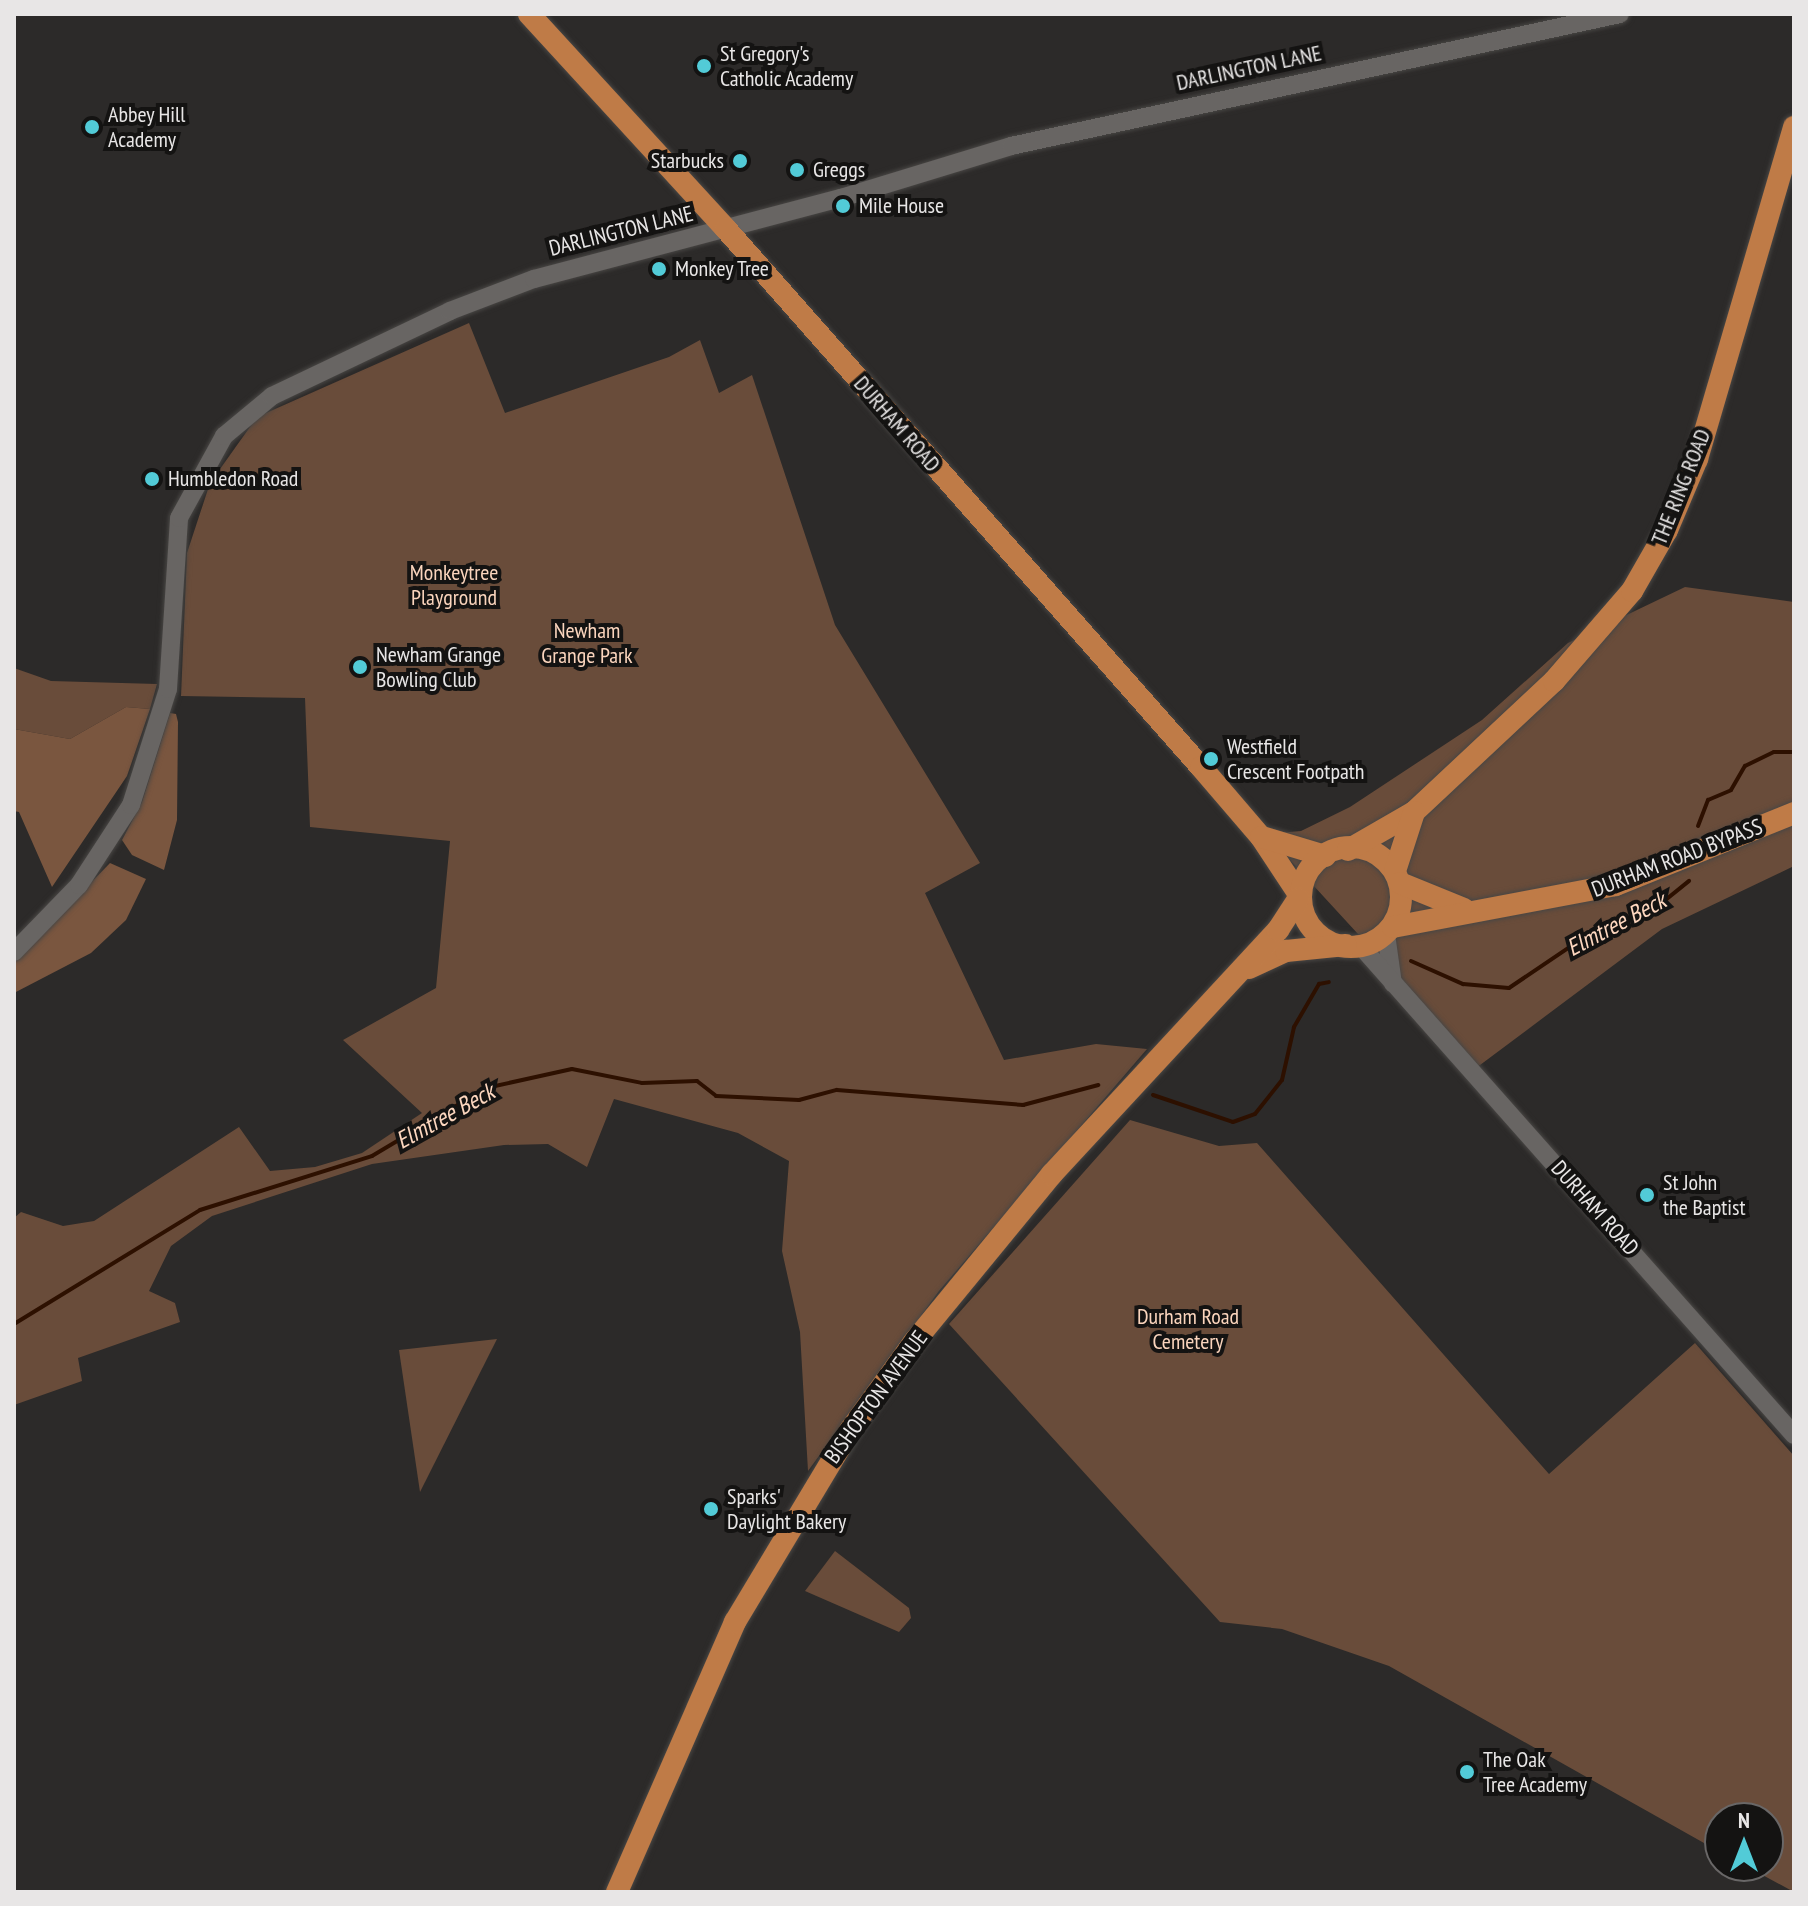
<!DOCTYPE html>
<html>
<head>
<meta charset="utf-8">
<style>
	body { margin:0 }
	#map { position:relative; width:1808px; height:1906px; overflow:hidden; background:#2c2a29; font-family:"PT Sans Narrow",sans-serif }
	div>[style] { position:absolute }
	.green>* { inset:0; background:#694c3a }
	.forest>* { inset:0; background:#7a563f }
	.stream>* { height:4px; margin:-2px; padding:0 2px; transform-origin:2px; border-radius:2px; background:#2d1000 }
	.roads { filter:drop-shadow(0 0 2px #484644) drop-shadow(0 0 2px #484644) }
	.minor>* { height:18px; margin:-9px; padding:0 9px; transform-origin:9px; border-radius:9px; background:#686563 }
	.major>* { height:22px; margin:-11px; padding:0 11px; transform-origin:11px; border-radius:11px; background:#bf7b47 }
	.major>.ring { margin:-11px; padding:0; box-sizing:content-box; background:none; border:22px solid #bf7b47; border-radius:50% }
	.dots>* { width:22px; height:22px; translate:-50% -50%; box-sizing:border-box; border:4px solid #141312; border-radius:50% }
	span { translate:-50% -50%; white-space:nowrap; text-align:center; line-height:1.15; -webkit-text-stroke:8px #141312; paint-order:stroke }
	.poi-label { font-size:22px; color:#e8e6e6 }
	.left { translate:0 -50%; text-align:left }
	.right { translate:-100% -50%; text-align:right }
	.street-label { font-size:22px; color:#e8e6e6 }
	.park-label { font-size:22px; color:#fbd5bd }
	.water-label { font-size:24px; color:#fed8c0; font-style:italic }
	.frame { position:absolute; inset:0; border:16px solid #e8e6e6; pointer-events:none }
	.north { position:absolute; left:1704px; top:1802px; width:80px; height:80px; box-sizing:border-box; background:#141312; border:2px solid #696767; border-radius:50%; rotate:0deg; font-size:22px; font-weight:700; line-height:32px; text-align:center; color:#e8e6e6 }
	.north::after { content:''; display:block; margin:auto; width:28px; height:36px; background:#52cbd7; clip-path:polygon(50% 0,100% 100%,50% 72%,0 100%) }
</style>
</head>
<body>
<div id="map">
	<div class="green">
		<div style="clip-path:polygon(469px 323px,505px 413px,669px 357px,700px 340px,719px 393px,752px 375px,835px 625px,980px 863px,925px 893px,1004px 1060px,1096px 1044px,1147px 1049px,939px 1291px,808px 1471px,800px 1332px,782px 1251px,789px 1161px,738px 1133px,614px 1099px,587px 1167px,548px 1144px,504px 1145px,372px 1164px,212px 1216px,171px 1246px,149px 1291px,175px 1303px,180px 1322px,78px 1358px,82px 1381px,14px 1405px,14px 1218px,21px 1212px,63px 1226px,94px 1221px,239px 1127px,270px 1171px,315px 1167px,362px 1153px,422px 1113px,343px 1040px,436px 988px,450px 841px,310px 827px,305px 698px,181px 696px,187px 553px,210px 483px,257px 417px)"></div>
		<div style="clip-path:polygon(1685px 587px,1794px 602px,1794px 866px,1662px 929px,1472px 1071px,1426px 1008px,1266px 834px,1301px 831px,1350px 807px,1482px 720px,1568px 643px)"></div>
		<div style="clip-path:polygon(14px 668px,51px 681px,157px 684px,150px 709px,126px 707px,70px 739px,14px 729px)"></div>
		<div style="clip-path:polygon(1130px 1120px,1219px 1146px,1257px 1143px,1549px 1474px,1695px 1343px,1794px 1456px,1794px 1892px,1746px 1866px,1768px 1866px,1768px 1818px,1720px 1818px,1720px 1852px,1389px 1666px,1282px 1629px,1220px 1622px,949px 1324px)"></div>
		<div style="clip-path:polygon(497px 1339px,420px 1492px,399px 1350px)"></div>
		<div style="clip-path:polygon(835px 1551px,909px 1608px,911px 1618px,899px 1632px,805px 1591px)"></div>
	</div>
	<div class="forest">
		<div style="clip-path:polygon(126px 707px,150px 709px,127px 776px,52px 887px,19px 812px,14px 811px,14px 729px,70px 739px)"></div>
		<div style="clip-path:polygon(170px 713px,176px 714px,178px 722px,177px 820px,164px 870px,132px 855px,122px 840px,142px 802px)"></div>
		<div style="clip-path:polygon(110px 863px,146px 879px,126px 920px,91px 953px,14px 993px,14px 962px)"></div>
	</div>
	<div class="stream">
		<div style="left:1698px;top:826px;width:28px;rotate:-69deg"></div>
		<div style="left:1708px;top:800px;width:25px;rotate:-23deg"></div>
		<div style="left:1731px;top:790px;width:28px;rotate:-60deg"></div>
		<div style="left:1745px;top:766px;width:32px;rotate:-26deg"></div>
		<div style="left:1774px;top:752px;width:20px"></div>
		<div style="left:1411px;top:961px;width:57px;rotate:23.9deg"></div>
		<div style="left:1463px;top:984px;width:46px;rotate:5deg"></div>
		<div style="left:1509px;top:988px;width:86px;rotate:-34.1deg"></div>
		<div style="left:1580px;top:940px;width:85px;rotate:-23.6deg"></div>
		<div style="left:1658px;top:906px;width:40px;rotate:-39deg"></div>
		<div style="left:1153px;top:1095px;width:84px;rotate:18.6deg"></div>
		<div style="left:1233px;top:1122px;width:23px;rotate:-20deg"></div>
		<div style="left:1255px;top:1114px;width:43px;rotate:-51.5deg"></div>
		<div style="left:1282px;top:1080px;width:54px;rotate:-77.2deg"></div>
		<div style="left:1294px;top:1027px;width:50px;rotate:-59.8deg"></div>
		<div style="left:1319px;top:984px;width:10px;rotate:-11deg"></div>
		<div style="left:14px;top:1324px;width:218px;rotate:-31.5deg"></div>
		<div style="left:200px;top:1210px;width:180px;rotate:-17.4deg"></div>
		<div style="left:372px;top:1156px;width:133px;rotate:-30.8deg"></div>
		<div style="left:486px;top:1088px;width:88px;rotate:-12.5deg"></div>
		<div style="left:572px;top:1069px;width:71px;rotate:11.3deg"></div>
		<div style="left:642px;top:1083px;width:55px;rotate:-2.1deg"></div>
		<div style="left:697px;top:1081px;width:24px;rotate:38deg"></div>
		<div style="left:716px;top:1096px;width:83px;rotate:2.8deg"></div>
		<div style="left:799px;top:1100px;width:39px;rotate:-15deg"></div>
		<div style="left:837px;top:1090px;width:187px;rotate:4.6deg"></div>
		<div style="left:1023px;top:1105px;width:78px;rotate:-14.9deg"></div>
	</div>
	<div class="roads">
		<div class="minor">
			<div style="left:1386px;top:934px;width:50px;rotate:82deg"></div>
			<div style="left:1359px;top:944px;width:656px;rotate:48.46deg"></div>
			<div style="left:14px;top:952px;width:93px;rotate:-45.9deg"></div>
			<div style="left:79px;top:885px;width:95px;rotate:-57deg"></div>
			<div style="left:131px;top:805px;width:122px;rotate:-72.3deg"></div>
			<div style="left:168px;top:689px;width:171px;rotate:-86.3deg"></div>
			<div style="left:179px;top:518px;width:94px;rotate:-61.2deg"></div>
			<div style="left:224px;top:436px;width:62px;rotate:-39.8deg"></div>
			<div style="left:272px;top:396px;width:197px;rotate:-25.5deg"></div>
			<div style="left:450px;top:311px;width:90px;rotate:-20.9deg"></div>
			<div style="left:534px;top:279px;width:318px;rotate:-14.8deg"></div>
			<div style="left:841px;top:198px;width:178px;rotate:-17deg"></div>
			<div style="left:1011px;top:146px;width:623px;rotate:-12.23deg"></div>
		</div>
		<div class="major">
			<div style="left:529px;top:14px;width:292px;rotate:47.5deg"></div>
			<div style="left:726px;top:229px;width:718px;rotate:48.56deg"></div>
			<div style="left:1201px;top:767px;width:92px;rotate:49.4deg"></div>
			<div style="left:1261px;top:837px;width:67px;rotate:56.5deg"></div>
			<div style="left:1262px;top:837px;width:66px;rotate:16.8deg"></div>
			<div class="ring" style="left:1301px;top:847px;width:78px;height:78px"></div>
			<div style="left:1348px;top:850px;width:76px;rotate:-29.9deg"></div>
			<div style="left:1414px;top:812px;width:192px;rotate:-43.1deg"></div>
			<div style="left:1554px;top:681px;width:119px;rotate:-49.1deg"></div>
			<div style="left:1632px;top:591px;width:70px;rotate:-60.2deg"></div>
			<div style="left:1667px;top:530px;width:77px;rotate:-67.1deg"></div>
			<div style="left:1697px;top:459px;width:346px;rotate:-73.7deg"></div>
			<div style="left:1395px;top:871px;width:62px;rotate:-72.1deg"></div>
			<div style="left:1400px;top:883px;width:69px;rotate:22.1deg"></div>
			<div style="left:1393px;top:927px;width:227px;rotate:-10.7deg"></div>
			<div style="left:1616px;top:885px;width:192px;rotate:-22deg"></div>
			<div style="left:1249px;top:968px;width:41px;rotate:-24.7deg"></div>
			<div style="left:1286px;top:951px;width:60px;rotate:-5.7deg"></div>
			<div style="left:617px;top:1892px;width:295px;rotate:-66.4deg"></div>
			<div style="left:735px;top:1622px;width:225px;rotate:-59deg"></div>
			<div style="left:851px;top:1429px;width:107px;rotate:-54.1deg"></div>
			<div style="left:914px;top:1342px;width:217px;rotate:-50.6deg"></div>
			<div style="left:1052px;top:1174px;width:333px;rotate:-47.2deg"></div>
			<div style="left:1278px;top:930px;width:37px;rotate:-57deg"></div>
		</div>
	</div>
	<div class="dots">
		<div style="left:704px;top:66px;background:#52cbd7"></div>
		<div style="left:92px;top:127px;background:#52cbd7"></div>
		<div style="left:740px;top:161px;background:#52cbd7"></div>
		<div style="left:797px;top:170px;background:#52cbd7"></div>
		<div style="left:843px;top:206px;background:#52cbd7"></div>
		<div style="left:659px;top:269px;background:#52cbd7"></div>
		<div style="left:152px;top:479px;background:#52cbd7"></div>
		<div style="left:360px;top:667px;background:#52cbd7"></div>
		<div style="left:1211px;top:759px;background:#52cbd7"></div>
		<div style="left:1647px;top:1195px;background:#52cbd7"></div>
		<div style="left:711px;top:1509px;background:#52cbd7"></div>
		<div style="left:1467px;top:1772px;background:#52cbd7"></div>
	</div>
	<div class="poi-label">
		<span class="left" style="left:720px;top:66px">St Gregory's<br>Catholic Academy</span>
		<span class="left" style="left:108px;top:127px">Abbey Hill<br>Academy</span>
		<span class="right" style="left:724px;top:161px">Starbucks</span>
		<span class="left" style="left:813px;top:170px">Greggs</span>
		<span class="left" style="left:859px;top:206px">Mile House</span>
		<span class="left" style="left:675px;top:269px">Monkey Tree</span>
		<span class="left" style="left:168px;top:479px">Humbledon Road</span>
		<span class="left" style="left:376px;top:667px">Newham Grange<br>Bowling Club</span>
		<span class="left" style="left:1227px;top:759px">Westfield<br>Crescent Footpath</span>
		<span class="left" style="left:1663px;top:1195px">St John<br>the Baptist</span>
		<span class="left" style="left:727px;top:1509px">Sparks'<br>Daylight Bakery</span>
		<span class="left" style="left:1483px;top:1772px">The Oak<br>Tree Academy</span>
	</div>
	<div class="street-label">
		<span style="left:1249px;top:68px;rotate:-12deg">DARLINGTON LANE</span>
		<span style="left:621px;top:231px;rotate:-14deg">DARLINGTON LANE</span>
		<span style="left:897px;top:424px;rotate:49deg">DURHAM ROAD</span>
		<span style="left:1681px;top:487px;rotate:-68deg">THE RING ROAD</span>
		<span style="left:1677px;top:858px;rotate:-21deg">DURHAM ROAD BYPASS</span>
		<span style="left:1595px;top:1208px;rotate:48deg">DURHAM ROAD</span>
		<span style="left:876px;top:1397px;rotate:-54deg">BISHOPTON AVENUE</span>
	</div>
	<div class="park-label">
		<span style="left:454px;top:585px">Monkeytree<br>Playground</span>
		<span style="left:587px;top:643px">Newham<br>Grange Park</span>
		<span style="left:1188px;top:1329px">Durham Road<br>Cemetery</span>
	</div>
	<div class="water-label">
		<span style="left:1616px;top:924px;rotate:-28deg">Elmtree Beck</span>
		<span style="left:445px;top:1116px;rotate:-29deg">Elmtree Beck</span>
	</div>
	<div class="frame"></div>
	<div class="north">N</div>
</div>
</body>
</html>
